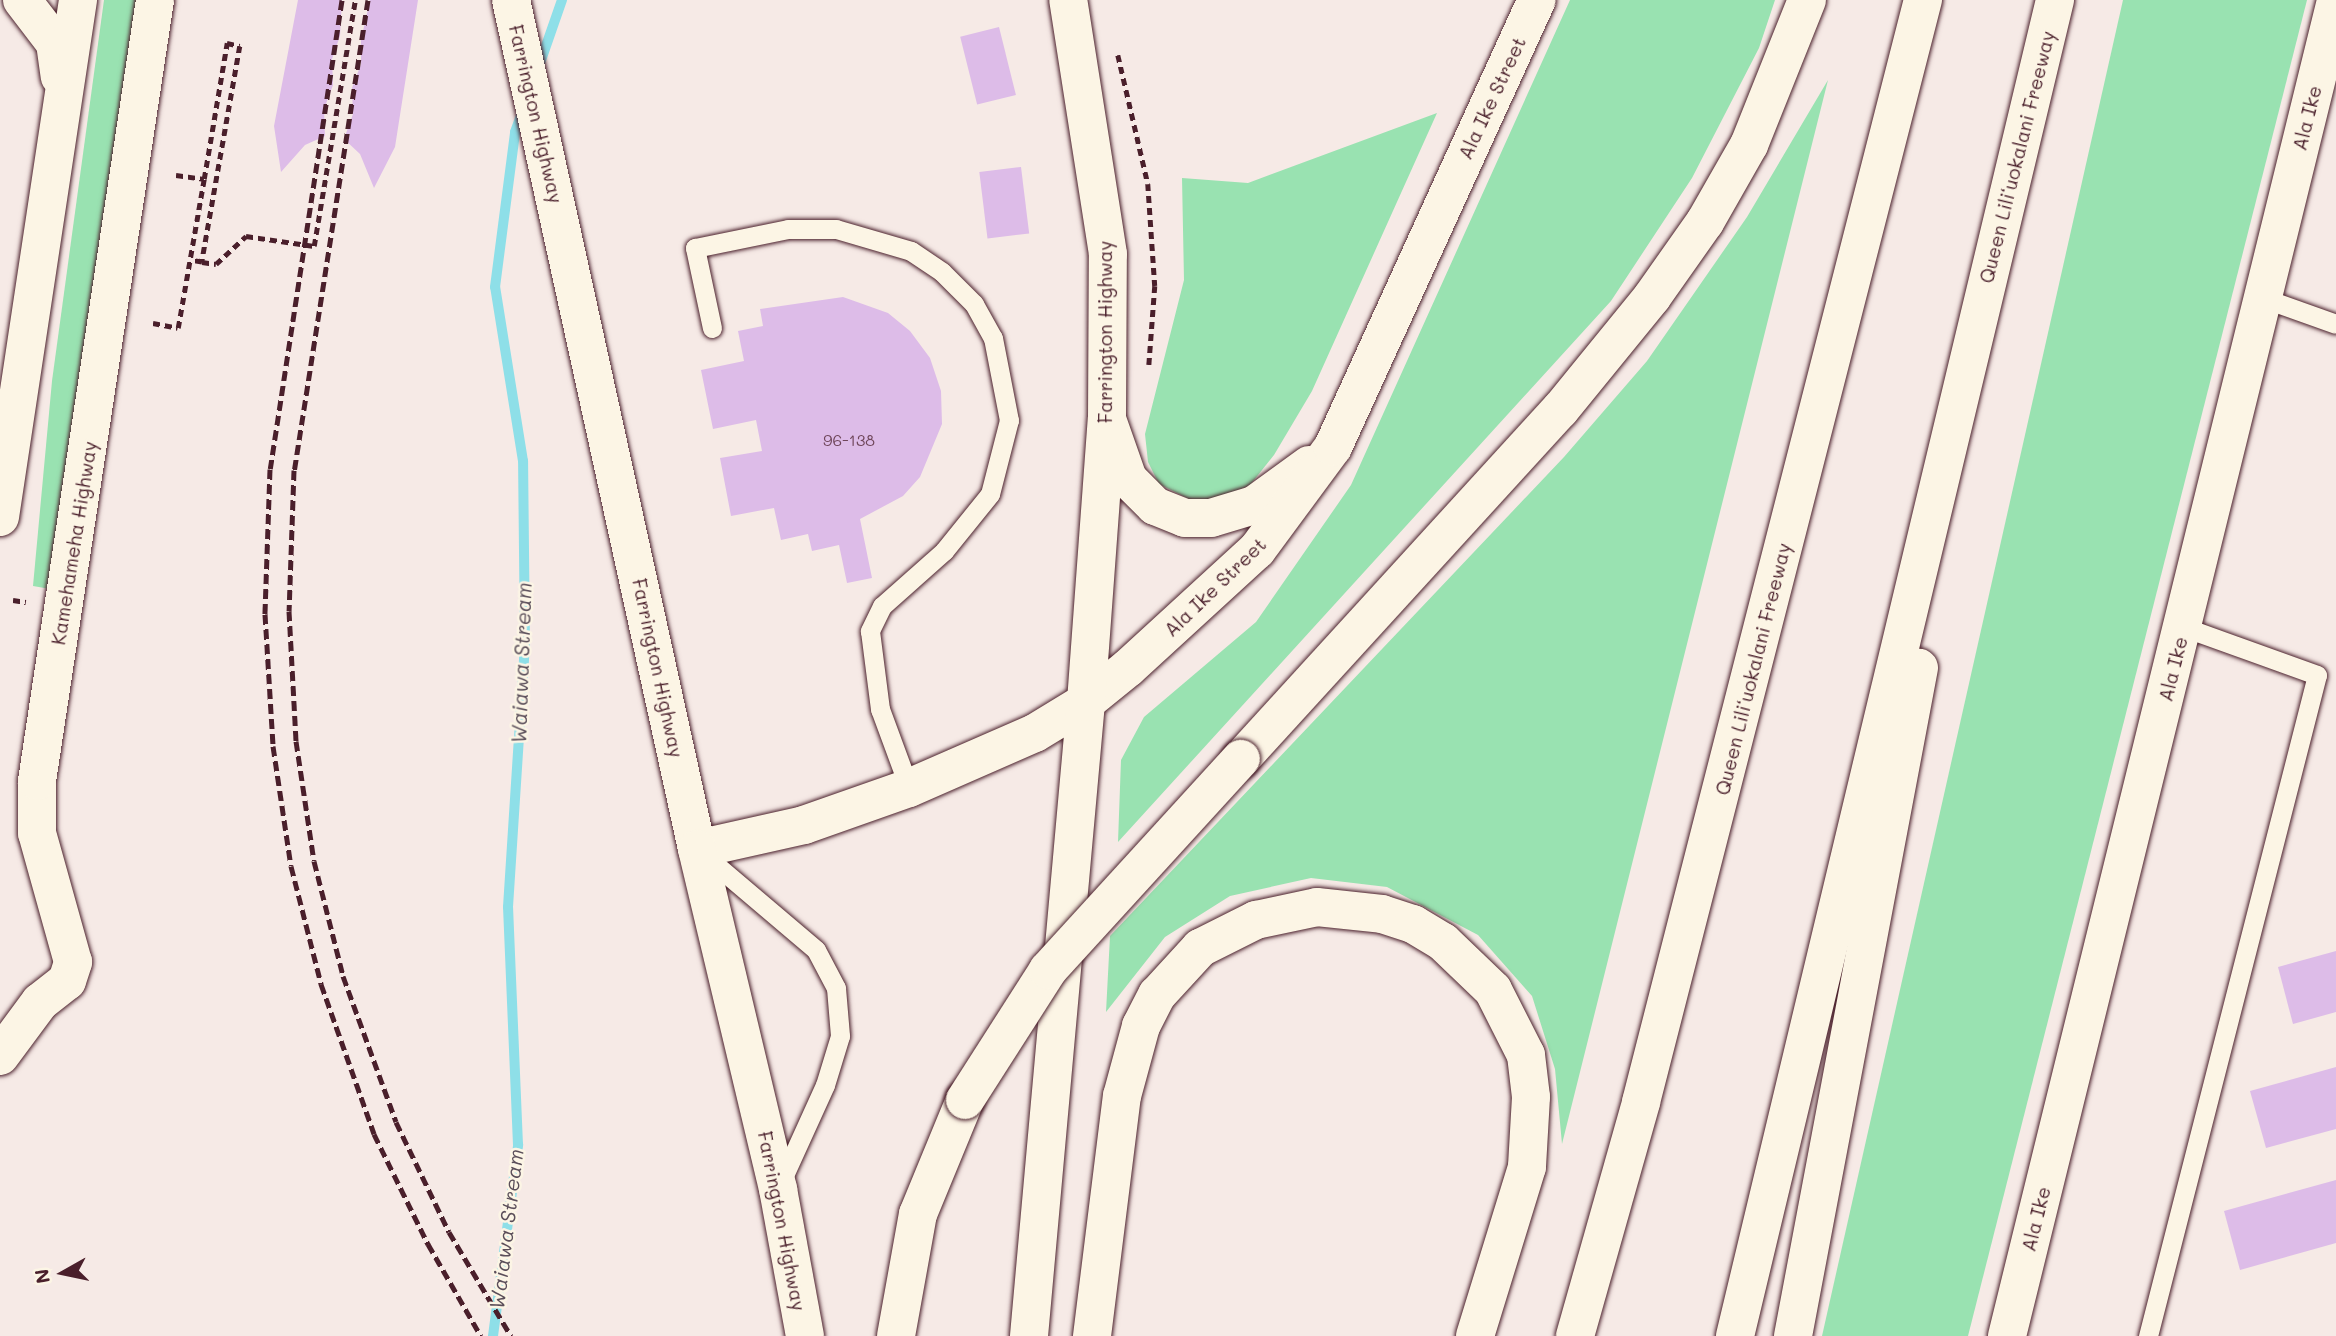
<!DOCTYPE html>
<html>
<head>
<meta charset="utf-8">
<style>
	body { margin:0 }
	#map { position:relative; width:2336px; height:1336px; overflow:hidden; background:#f6eae6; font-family:Mali,sans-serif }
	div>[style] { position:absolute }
	.green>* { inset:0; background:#99e2b1 }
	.stream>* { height:10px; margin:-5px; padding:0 5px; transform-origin:5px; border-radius:5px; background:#8edfe8 }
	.building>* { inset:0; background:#ddbce8; transform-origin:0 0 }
	.path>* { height:4.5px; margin-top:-2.25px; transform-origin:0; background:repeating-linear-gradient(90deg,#4a1f2b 0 7px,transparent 0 12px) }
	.roads { filter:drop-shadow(0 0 2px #4a1f2b) drop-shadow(0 0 2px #4a1f2b) }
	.lane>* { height:19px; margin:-9.5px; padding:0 9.5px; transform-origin:9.5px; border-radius:9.5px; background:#fcf5e5 }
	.street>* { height:38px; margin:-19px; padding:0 19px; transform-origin:19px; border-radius:19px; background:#fcf5e5 }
	.secondary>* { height:38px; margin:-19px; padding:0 19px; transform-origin:19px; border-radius:19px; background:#fcf5e5 }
	.primary>* { height:38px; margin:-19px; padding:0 19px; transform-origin:19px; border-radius:19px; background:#fcf5e5 }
	.highway>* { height:38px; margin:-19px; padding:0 19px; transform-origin:19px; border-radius:19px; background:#fcf5e5 }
	.rail>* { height:5px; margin-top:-2.5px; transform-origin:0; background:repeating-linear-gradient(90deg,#4a1f2b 0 10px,transparent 0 15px) }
	.bridges { filter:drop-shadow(0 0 2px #4a1f2b) drop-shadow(0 0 2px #4a1f2b) }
	.highway-bridge>* { height:38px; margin:-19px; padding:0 19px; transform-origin:19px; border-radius:19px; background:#fcf5e5 }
	span { translate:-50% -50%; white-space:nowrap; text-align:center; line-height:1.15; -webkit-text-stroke:5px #fcf5e5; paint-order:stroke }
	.number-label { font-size:16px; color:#6f465a }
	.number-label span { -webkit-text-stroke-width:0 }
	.street-label { font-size:19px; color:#4a1f2b }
	.water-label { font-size:21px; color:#5b4f5a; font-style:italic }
	.north { position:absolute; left:28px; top:1238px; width:70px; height:70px; -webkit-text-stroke:5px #fcf5e5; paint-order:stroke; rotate:261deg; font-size:19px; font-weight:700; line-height:28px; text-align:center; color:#4a1f2b }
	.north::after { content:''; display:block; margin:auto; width:24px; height:32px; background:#4a1f2b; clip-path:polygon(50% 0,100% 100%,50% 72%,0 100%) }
</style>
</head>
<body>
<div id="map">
	<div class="green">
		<div style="clip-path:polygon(104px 0,146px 0,56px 590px,33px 586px,52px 381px)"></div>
		<div style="clip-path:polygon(1570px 0,1775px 0,1759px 48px,1692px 178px,1611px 301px,1118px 842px,1121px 760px,1144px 717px,1256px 622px,1351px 485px)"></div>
		<div style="clip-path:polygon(2123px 0,2307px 0,1968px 1336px,1822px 1336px)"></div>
		<div style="clip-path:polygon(1828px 80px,1562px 1144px,1555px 1069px,1532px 996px,1478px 935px,1387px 887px,1311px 878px,1230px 896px,1165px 937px,1106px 1012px,1110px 936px,1564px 457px,1647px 361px,1747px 217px)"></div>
		<div style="clip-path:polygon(1437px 113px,1312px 391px,1274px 455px,1250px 485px,1223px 497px,1195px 502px,1159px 484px,1148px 462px,1145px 434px,1184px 280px,1182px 178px,1248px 183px)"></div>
	</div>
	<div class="stream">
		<div style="left:539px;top:66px;width:70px;rotate:-70.8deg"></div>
		<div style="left:493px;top:1336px;width:193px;rotate:-82.5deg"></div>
		<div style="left:518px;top:1145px;width:238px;rotate:-92.4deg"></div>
		<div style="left:508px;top:907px;width:262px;rotate:-86.3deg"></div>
		<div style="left:525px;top:646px;width:185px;rotate:-90.6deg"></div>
		<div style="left:523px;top:461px;width:176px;rotate:-99.1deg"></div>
		<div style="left:495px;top:287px;width:156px;rotate:-82.6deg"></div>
		<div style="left:515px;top:132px;width:23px;rotate:-70deg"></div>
	</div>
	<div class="building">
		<div style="clip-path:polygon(298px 0,342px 0,340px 36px,332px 59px,333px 85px,324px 109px,325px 136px,305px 145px,281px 172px,274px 126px)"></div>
		<div style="clip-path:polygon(370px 0,418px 0,395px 147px,374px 188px,360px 154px,344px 139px,353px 114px,352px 88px,361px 64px,361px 40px)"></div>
		<div style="left:999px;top:27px;width:70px;height:40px;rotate:76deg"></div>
		<div style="left:1021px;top:167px;width:67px;height:42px;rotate:83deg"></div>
		<div style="clip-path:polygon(843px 297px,888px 313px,910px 331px,930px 358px,941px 391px,942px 424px,920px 477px,903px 496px,860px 519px,872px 578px,847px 583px,839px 545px,812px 551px,808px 534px,781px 540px,774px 508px,731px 516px,720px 458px,762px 451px,756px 420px,713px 429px,701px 370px,744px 361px,738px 331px,763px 326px,760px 309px)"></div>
		<div style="clip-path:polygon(2336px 951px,2336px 1012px,2293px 1024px,2278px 967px)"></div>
		<div style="clip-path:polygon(2336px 1067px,2336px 1129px,2266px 1148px,2250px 1091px)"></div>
		<div style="clip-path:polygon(2336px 1180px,2336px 1243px,2240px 1270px,2224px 1211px)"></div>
	</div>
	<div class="path">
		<div style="left:1118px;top:55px;width:132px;rotate:76.9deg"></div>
		<div style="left:1148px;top:184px;width:102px;rotate:86.1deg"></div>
		<div style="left:1155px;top:286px;width:79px;rotate:94.3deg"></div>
		<div style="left:176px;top:175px;width:28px;rotate:8deg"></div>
		<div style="left:204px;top:179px;width:138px;rotate:-80.4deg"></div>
		<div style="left:227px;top:43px;width:13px;rotate:13deg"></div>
		<div style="left:240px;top:46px;width:219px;rotate:100deg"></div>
		<div style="left:202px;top:262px;width:12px;rotate:-171deg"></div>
		<div style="left:202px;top:262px;width:14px;rotate:8deg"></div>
		<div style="left:216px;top:264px;width:41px;rotate:-43deg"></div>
		<div style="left:246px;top:236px;width:69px;rotate:8.4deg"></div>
		<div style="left:314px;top:246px;width:249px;rotate:-80.5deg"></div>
		<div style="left:153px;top:323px;width:25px;rotate:11deg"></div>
		<div style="left:178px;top:328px;width:151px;rotate:-80.1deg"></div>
		<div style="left:13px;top:600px;width:13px;rotate:9deg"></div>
	</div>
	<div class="roads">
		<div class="lane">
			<div style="left:2263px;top:298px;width:77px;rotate:19.6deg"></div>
			<div style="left:712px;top:328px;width:82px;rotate:-102deg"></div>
			<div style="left:695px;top:248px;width:95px;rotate:-11.5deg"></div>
			<div style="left:788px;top:229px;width:48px"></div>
			<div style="left:836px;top:229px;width:78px;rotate:16.3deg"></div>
			<div style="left:911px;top:251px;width:37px;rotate:34deg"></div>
			<div style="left:942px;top:272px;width:45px;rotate:45deg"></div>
			<div style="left:974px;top:304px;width:39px;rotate:61deg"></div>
			<div style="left:993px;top:338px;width:84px;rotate:79deg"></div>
			<div style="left:1009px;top:420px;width:76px;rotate:104.4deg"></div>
			<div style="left:990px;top:494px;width:73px;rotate:128.9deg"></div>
			<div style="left:944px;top:551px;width:83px;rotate:138.4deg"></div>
			<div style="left:882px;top:606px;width:28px;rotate:116deg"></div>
			<div style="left:870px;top:631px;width:79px;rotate:82.7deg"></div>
			<div style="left:880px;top:709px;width:84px;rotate:69.8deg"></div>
			<div style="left:703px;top:854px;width:148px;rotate:40.3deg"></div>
			<div style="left:816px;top:950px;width:43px;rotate:62.2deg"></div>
			<div style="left:836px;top:988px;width:48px;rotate:85.2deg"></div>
			<div style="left:840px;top:1036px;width:51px;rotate:107deg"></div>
			<div style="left:825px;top:1085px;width:107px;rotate:114.4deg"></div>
			<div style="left:2148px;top:1336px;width:682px;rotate:-75.66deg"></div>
			<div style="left:2317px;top:675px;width:141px;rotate:-160.2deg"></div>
		</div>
		<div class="street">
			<div style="left:2007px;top:1336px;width:1375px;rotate:-76.16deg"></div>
		</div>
		<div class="secondary">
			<div style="left:22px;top:0;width:54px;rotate:52.5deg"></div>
			<div style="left:55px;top:43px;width:34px;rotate:82deg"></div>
			<div style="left:1107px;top:419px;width:64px;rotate:70.7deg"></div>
			<div style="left:1128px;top:479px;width:38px;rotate:45deg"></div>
			<div style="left:1155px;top:506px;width:32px;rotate:22deg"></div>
			<div style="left:1185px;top:518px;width:26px"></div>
			<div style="left:1211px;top:518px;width:45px;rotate:-16.8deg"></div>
			<div style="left:1254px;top:505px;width:68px;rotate:-36deg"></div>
			<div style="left:0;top:517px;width:523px;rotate:-81.42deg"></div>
			<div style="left:697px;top:849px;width:110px;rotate:-12.6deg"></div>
			<div style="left:804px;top:825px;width:111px;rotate:-19.4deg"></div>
			<div style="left:909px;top:788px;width:137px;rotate:-23.6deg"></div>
			<div style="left:1035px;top:733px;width:60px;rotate:-31.3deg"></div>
			<div style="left:1086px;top:702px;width:54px;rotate:-39deg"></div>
			<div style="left:1128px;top:668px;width:175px;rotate:-42.5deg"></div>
			<div style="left:1257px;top:550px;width:128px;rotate:-53.6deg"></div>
			<div style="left:1333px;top:447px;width:491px;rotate:-65.5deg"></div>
			<div style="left:0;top:1056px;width:67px;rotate:-53.5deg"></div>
			<div style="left:40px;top:1002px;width:34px;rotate:-38deg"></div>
			<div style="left:67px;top:981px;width:20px;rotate:-72deg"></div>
			<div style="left:73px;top:962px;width:134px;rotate:-105.6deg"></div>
			<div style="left:37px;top:833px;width:52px;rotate:-90deg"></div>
			<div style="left:37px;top:781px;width:790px;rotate:-81.41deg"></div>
		</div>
		<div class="primary">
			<div style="left:511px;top:0;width:869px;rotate:77.64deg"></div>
			<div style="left:697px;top:849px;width:350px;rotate:76.6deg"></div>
			<div style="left:778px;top:1189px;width:149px;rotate:79.6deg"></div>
			<div style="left:1029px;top:1336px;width:637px;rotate:-84.86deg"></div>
			<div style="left:1086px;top:702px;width:284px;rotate:-85.8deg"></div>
			<div style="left:1107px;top:419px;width:165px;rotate:-89.7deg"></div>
			<div style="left:1108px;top:254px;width:257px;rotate:-98.9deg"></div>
		</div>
		<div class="highway">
			<div style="left:1241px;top:759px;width:473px;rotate:-47.6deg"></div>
			<div style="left:1560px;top:410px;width:146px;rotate:-50.8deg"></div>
			<div style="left:1652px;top:297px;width:92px;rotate:-54.8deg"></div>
			<div style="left:1705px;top:222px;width:89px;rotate:-60.3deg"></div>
			<div style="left:1749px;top:145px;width:156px;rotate:-68.2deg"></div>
			<div style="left:896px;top:1336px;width:124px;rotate:-79.8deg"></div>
			<div style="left:918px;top:1214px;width:123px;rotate:-67.6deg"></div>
			<div style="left:1092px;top:1336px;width:242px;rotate:-82.9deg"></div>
			<div style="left:1122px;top:1096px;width:73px;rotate:-74.8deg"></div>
			<div style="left:1141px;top:1026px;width:35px;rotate:-63deg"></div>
			<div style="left:1157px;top:995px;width:64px;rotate:-47.5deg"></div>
			<div style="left:1200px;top:948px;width:63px;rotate:-26.6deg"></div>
			<div style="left:1256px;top:920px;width:62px;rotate:-12deg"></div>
			<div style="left:1317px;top:907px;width:65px;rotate:6.1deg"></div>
			<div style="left:1382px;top:914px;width:33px;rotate:18deg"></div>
			<div style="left:1413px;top:924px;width:35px;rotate:31deg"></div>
			<div style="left:1443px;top:942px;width:69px;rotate:43.8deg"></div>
			<div style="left:1493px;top:990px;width:73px;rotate:63.1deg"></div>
			<div style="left:1526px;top:1055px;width:42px;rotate:83.2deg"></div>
			<div style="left:1531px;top:1097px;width:70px;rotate:93.3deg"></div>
			<div style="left:1527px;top:1167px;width:177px;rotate:107.1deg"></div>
			<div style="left:1575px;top:1336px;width:243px;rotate:-74.2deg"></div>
			<div style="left:1641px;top:1102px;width:1138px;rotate:-75.65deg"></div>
			<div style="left:1735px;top:1336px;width:1374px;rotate:-76.53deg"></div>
			<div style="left:1793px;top:1336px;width:680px;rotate:-79.32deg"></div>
		</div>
	</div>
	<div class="rail">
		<div style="left:342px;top:0;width:474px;rotate:98.7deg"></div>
		<div style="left:270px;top:469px;width:145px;rotate:92deg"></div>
		<div style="left:265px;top:614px;width:132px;rotate:86.5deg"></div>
		<div style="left:273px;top:746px;width:121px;rotate:81.5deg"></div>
		<div style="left:291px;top:866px;width:122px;rotate:75.7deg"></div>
		<div style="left:321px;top:984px;width:159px;rotate:70.5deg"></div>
		<div style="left:374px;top:1134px;width:123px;rotate:63.9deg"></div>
		<div style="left:428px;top:1244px;width:106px;rotate:60.1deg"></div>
		<div style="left:368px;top:0;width:476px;rotate:98.9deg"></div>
		<div style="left:294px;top:470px;width:141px;rotate:92deg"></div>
		<div style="left:289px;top:611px;width:130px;rotate:86.9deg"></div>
		<div style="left:296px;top:741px;width:121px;rotate:81.5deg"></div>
		<div style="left:314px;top:861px;width:119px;rotate:75.8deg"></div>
		<div style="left:343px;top:976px;width:155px;rotate:70deg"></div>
		<div style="left:396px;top:1122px;width:122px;rotate:64.3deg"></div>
		<div style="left:449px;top:1232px;width:121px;rotate:59.2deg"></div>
	</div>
	<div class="bridges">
		<div class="highway-bridge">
			<div style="left:965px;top:1100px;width:154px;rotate:-57.4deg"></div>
			<div style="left:1048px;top:970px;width:286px;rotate:-47.6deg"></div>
		</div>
	</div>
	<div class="number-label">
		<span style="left:849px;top:440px">96-138</span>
	</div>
	<div class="street-label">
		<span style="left:1492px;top:98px;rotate:-65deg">Ala Ike Street</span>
		<span style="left:536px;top:114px;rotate:77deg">Farrington Highway</span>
		<span style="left:2307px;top:118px;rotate:-76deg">Ala Ike</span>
		<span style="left:2017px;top:157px;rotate:-76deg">Queen Liliʻuokalani Freeway</span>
		<span style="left:1105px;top:332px;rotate:-90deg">Farrington Highway</span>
		<span style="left:74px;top:543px;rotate:-81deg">Kamehameha Highway</span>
		<span style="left:1215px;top:587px;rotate:-44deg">Ala Ike Street</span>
		<span style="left:658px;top:668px;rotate:78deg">Farrington Highway</span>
		<span style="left:1753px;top:669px;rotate:-76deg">Queen Liliʻuokalani Freeway</span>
		<span style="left:2173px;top:669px;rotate:-76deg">Ala Ike</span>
		<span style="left:2036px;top:1219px;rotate:-76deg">Ala Ike</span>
		<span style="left:782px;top:1221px;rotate:79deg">Farrington Highway</span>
	</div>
	<div class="water-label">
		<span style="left:521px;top:663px;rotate:-88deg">Waiawa Stream</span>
		<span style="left:506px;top:1229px;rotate:-83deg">Waiawa Stream</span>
	</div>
	<div class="north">N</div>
</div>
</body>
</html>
